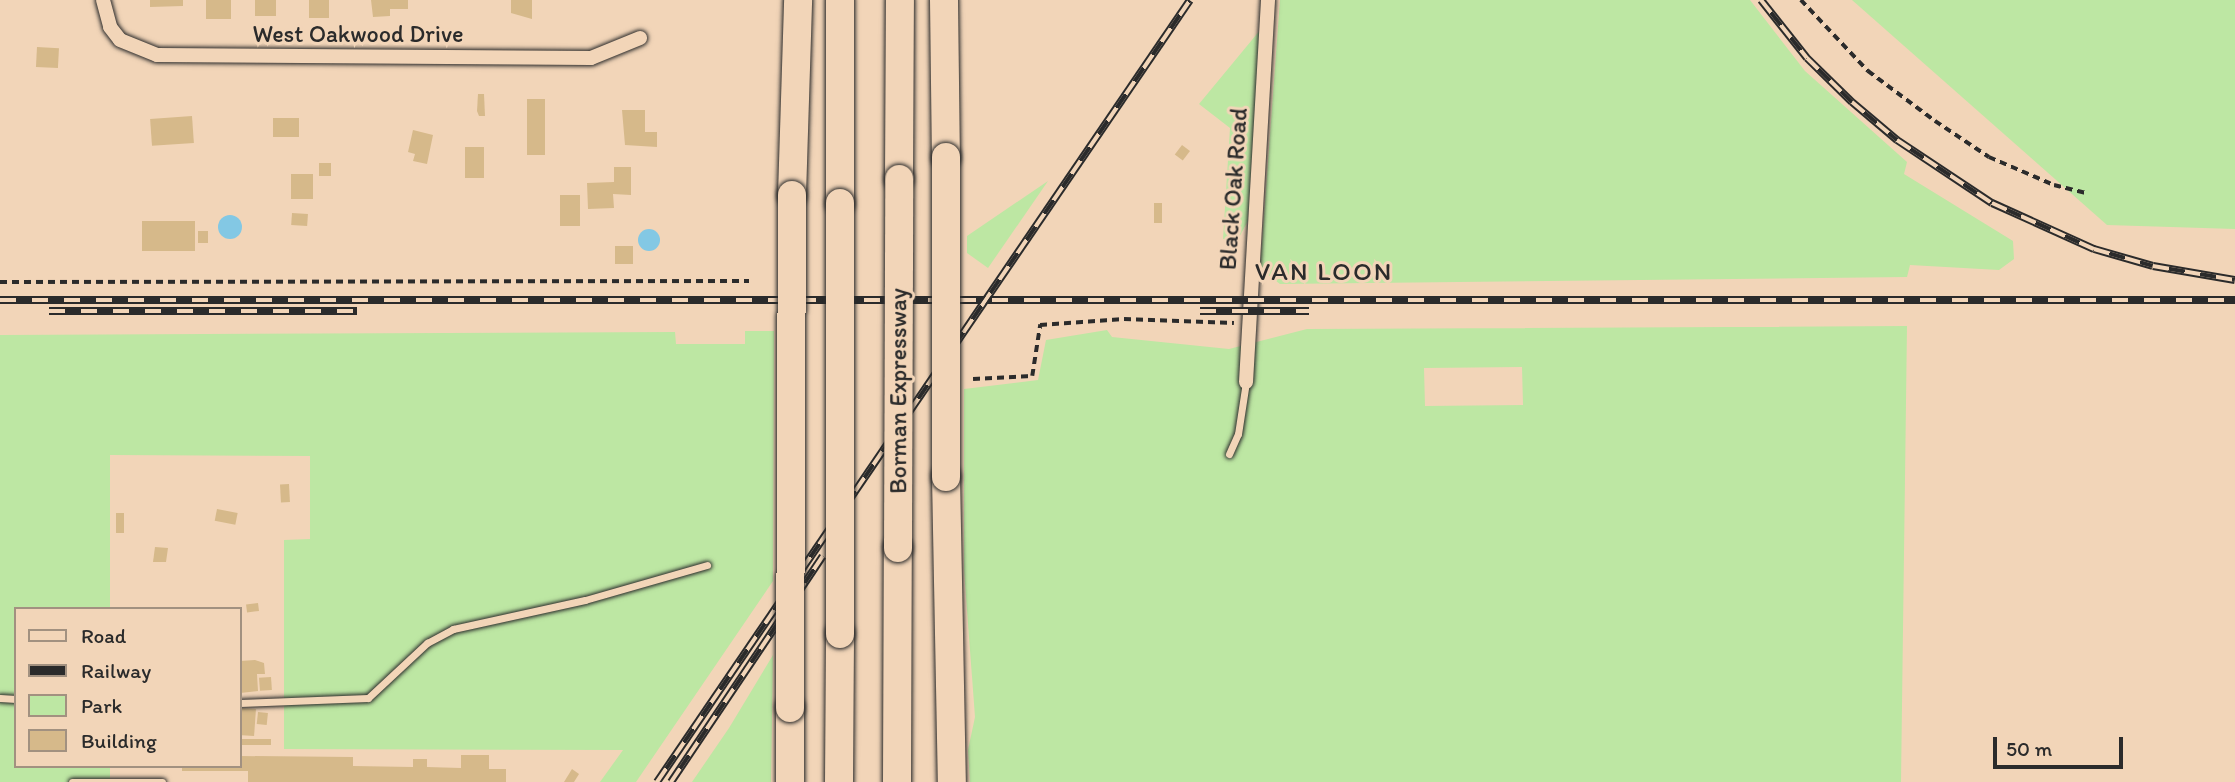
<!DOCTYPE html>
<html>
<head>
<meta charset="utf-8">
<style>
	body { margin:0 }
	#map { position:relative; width:2235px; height:782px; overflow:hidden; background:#f2d5b8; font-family:Itim,sans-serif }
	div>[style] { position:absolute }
	.green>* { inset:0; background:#bde7a3 }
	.water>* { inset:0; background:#83c8e4 }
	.round { border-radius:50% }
	.building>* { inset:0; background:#d6b98a; transform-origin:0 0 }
	.path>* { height:3.5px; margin-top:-1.75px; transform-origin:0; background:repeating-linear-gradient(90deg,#2b2b2b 0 7px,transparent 0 12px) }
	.roads { filter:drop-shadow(0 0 2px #2b2b2b) drop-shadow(0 0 2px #2b2b2b) }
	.lane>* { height:7px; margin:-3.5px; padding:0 3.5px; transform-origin:3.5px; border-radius:3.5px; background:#f2d5b8 }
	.street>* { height:14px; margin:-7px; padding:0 7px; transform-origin:7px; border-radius:7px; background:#f2d5b8 }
	.highway>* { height:28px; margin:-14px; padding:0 14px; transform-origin:14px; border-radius:14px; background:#f2d5b8 }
	.rail>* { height:8px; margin-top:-4px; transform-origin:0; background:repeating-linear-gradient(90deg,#f2d5b8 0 16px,#2b2b2b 0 32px); box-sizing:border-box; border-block:2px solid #2b2b2b }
	.bridges { filter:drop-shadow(0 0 2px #2b2b2b) drop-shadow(0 0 2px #2b2b2b) }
	.highway-bridge>* { height:28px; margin:-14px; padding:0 14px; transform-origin:14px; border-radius:14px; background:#f2d5b8 }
	span { translate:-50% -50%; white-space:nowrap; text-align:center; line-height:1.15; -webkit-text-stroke:6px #f2d5b8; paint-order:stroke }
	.street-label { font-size:24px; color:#2b2b2b }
	.neighbourhood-label { font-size:26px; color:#2b2b2b; letter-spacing:2px }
	.legend { position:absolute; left:14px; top:607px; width:228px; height:161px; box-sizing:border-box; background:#f2d5b8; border:2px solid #a29180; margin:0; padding:9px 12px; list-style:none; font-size:21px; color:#2b2b2b }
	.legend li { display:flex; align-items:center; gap:14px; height:35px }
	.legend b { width:35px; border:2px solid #a29180 }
	.scale { position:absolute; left:1993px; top:737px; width:130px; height:32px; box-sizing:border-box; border:4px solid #2b2b2b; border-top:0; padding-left:9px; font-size:21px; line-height:24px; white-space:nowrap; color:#2b2b2b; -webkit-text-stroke:5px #f2d5b8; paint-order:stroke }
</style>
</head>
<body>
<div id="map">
	<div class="green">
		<div style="clip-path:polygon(1280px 0,1750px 0,1805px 71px,1907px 162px,1904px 174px,2013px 241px,2014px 259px,1999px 270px,1910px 265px,1907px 277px,1280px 284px,1260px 269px)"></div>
		<div style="clip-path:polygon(1852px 0,2235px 0,2235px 229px,2107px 225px)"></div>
		<div style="clip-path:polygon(1261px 29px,1248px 221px,1238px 239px,1223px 239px,1230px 128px,1199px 104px)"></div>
		<div style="clip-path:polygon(1048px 181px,988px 268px,967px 253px,967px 236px)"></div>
		<div style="clip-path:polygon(evenodd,1907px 326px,1901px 782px,970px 782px,968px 750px,975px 717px,964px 570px,964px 389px,1038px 380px,1046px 340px,1107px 330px,1112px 337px,1229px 349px,1307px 329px,1907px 326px,1522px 367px,1523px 405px,1425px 406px,1424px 368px,1522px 367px)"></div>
		<div style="clip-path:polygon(745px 331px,774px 331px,773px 581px,636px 782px,600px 782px,623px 750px,284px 749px,284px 540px,310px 539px,310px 456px,110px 455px,110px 609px,16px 609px,16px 766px,110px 766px,110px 782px,0 782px,0 335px,675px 332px,676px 344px,745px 344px)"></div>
		<div style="clip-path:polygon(773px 655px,771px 782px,692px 782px,729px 728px)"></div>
	</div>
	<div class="water">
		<div class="round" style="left:218px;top:215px;width:24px;height:24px"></div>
		<div class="round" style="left:638px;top:229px;width:22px;height:22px"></div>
	</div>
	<div class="building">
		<div style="clip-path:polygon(150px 0,183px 0,183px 6px,150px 7px)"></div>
		<div style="left:206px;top:0;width:25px;height:19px"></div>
		<div style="left:255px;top:0;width:21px;height:16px"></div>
		<div style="left:309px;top:0;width:20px;height:18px"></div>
		<div style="clip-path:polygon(371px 0,408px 0,408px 9px,390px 9px,390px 16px,373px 17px)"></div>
		<div style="clip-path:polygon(511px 0,532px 0,532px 19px,511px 13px)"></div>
		<div style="left:37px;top:47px;width:22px;height:20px;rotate:3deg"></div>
		<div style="clip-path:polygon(478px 94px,484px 94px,485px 116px,479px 116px,477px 111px)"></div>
		<div style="left:527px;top:99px;width:18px;height:56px"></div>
		<div style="clip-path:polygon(622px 110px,645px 110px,645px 132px,657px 132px,657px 147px,625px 145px)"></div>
		<div style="left:192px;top:116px;width:27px;height:42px;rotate:86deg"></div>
		<div style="left:273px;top:118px;width:26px;height:19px"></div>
		<div style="clip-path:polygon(413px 130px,433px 135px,427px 164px,413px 161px,415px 154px,408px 152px)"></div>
		<div style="left:1182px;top:145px;width:10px;height:12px;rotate:37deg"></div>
		<div style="left:465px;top:147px;width:19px;height:31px"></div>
		<div style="left:319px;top:163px;width:12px;height:13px"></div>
		<div style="clip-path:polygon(614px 167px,631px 167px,631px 195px,613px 194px,614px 208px,588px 209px,587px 183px,614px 182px)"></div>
		<div style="left:291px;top:174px;width:22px;height:25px"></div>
		<div style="left:560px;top:195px;width:20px;height:31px"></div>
		<div style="left:1154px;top:203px;width:8px;height:20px"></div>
		<div style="left:292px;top:213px;width:16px;height:12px;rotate:4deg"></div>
		<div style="left:142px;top:221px;width:53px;height:30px"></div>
		<div style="left:198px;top:231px;width:10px;height:12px"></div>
		<div style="left:615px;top:246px;width:18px;height:18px"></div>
		<div style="left:289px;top:484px;width:18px;height:9px;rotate:87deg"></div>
		<div style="left:217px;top:509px;width:21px;height:12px;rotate:11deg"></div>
		<div style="left:116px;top:513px;width:8px;height:20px"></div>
		<div style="clip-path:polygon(155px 547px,168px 548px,166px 562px,153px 562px)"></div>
		<div style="left:258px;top:603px;width:8px;height:12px;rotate:83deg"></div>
		<div style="clip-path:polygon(255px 660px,264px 663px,265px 674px,257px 674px,258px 691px,240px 693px,240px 661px)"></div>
		<div style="left:271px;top:677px;width:13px;height:12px;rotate:86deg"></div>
		<div style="left:240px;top:708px;width:16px;height:27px;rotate:4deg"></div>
		<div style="left:258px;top:712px;width:10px;height:12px;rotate:6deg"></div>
		<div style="left:240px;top:739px;width:31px;height:6px"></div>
		<div style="clip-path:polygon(461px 755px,489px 755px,489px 769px,506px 769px,506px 782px,248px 782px,248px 771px,182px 771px,182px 766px,240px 766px,240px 756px,353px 757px,353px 766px,413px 767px,413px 759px,427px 759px,427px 767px,461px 768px)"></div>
		<div style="clip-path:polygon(572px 769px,579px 774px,574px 782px,564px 782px)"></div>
	</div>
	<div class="path">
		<div style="left:1801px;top:0;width:98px;rotate:46.7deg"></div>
		<div style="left:1868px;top:71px;width:84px;rotate:36.7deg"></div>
		<div style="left:1935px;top:121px;width:65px;rotate:33.7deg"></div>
		<div style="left:1989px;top:157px;width:71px;rotate:23.3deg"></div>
		<div style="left:2054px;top:185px;width:34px;rotate:14deg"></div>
		<div style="left:0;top:282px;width:749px;rotate:-0.08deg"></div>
		<div style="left:973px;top:379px;width:59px;rotate:-2.9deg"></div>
		<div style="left:1032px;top:376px;width:52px;rotate:-81.1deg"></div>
		<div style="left:1040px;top:325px;width:84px;rotate:-4.1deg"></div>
		<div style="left:1124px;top:319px;width:110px;rotate:2.1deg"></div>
	</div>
	<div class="roads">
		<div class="lane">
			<div style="left:1229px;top:454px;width:22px;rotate:-66deg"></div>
			<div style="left:1238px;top:434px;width:53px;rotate:-81.3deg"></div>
			<div style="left:0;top:698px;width:16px;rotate:4deg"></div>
			<div style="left:240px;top:703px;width:128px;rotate:-2.2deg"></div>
			<div style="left:368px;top:698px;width:81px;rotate:-43deg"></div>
			<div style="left:427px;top:643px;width:30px;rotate:-28deg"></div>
			<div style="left:453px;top:629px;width:135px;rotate:-12.4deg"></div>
			<div style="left:585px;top:600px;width:127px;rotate:-16deg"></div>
			<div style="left:72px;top:782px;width:90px"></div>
		</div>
		<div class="street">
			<div style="left:103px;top:0;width:28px;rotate:75deg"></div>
			<div style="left:110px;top:27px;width:16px;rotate:52deg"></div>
			<div style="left:120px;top:40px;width:40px;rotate:22deg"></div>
			<div style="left:157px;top:55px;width:434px;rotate:0.4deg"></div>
			<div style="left:591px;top:58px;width:53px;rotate:-22.2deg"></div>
			<div style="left:1246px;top:382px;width:383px;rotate:-86.7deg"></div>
		</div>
		<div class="highway">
			<div style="left:840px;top:0;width:203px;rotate:90deg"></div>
			<div style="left:944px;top:0;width:157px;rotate:89.3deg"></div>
			<div style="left:899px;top:179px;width:179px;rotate:-89.7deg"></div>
			<div style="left:792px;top:195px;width:195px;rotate:-88.2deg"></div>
			<div style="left:946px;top:477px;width:305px;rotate:88.9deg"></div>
			<div style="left:790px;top:708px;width:74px;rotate:90deg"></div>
			<div style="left:839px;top:782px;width:148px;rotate:-89.6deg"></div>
			<div style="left:897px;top:782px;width:234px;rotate:-89.8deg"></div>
		</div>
	</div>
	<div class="rail">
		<div style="left:1761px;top:0;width:74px;rotate:51.6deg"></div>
		<div style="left:1807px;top:58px;width:63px;rotate:44.4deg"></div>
		<div style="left:1852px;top:102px;width:59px;rotate:40.2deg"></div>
		<div style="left:1897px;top:140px;width:114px;rotate:33.6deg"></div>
		<div style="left:1992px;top:203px;width:112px;rotate:24.3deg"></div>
		<div style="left:2094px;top:249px;width:61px;rotate:16.1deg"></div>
		<div style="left:2153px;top:266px;width:83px;rotate:9.7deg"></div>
		<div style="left:0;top:300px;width:2235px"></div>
		<div style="left:49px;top:311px;width:308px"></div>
		<div style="left:1200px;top:311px;width:109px"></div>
		<div style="left:657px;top:782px;width:946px;rotate:-55.72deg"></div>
		<div style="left:671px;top:782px;width:272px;rotate:-56.1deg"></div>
	</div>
	<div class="bridges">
		<div class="highway-bridge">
			<div style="left:946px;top:477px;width:320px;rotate:-90deg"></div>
			<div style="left:898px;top:548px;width:369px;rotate:-89.8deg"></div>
			<div style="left:840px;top:634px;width:431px;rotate:-90deg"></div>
			<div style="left:790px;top:708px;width:513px;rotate:-89.78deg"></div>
		</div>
	</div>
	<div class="street-label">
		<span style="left:358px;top:34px">West Oakwood Drive</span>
		<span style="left:1233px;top:189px;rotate:-86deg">Black Oak Road</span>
		<span style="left:898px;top:391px;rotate:-90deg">Borman Expressway</span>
	</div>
	<div class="neighbourhood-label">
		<span style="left:1324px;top:272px">VAN LOON</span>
	</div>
	<ul class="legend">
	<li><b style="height:9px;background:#f2d5b8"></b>Road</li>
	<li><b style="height:9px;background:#2b2b2b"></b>Railway</li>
	<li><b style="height:19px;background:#bde7a3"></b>Park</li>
	<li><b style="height:19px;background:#d6b98a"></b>Building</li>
	</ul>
	<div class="scale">50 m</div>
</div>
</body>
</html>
